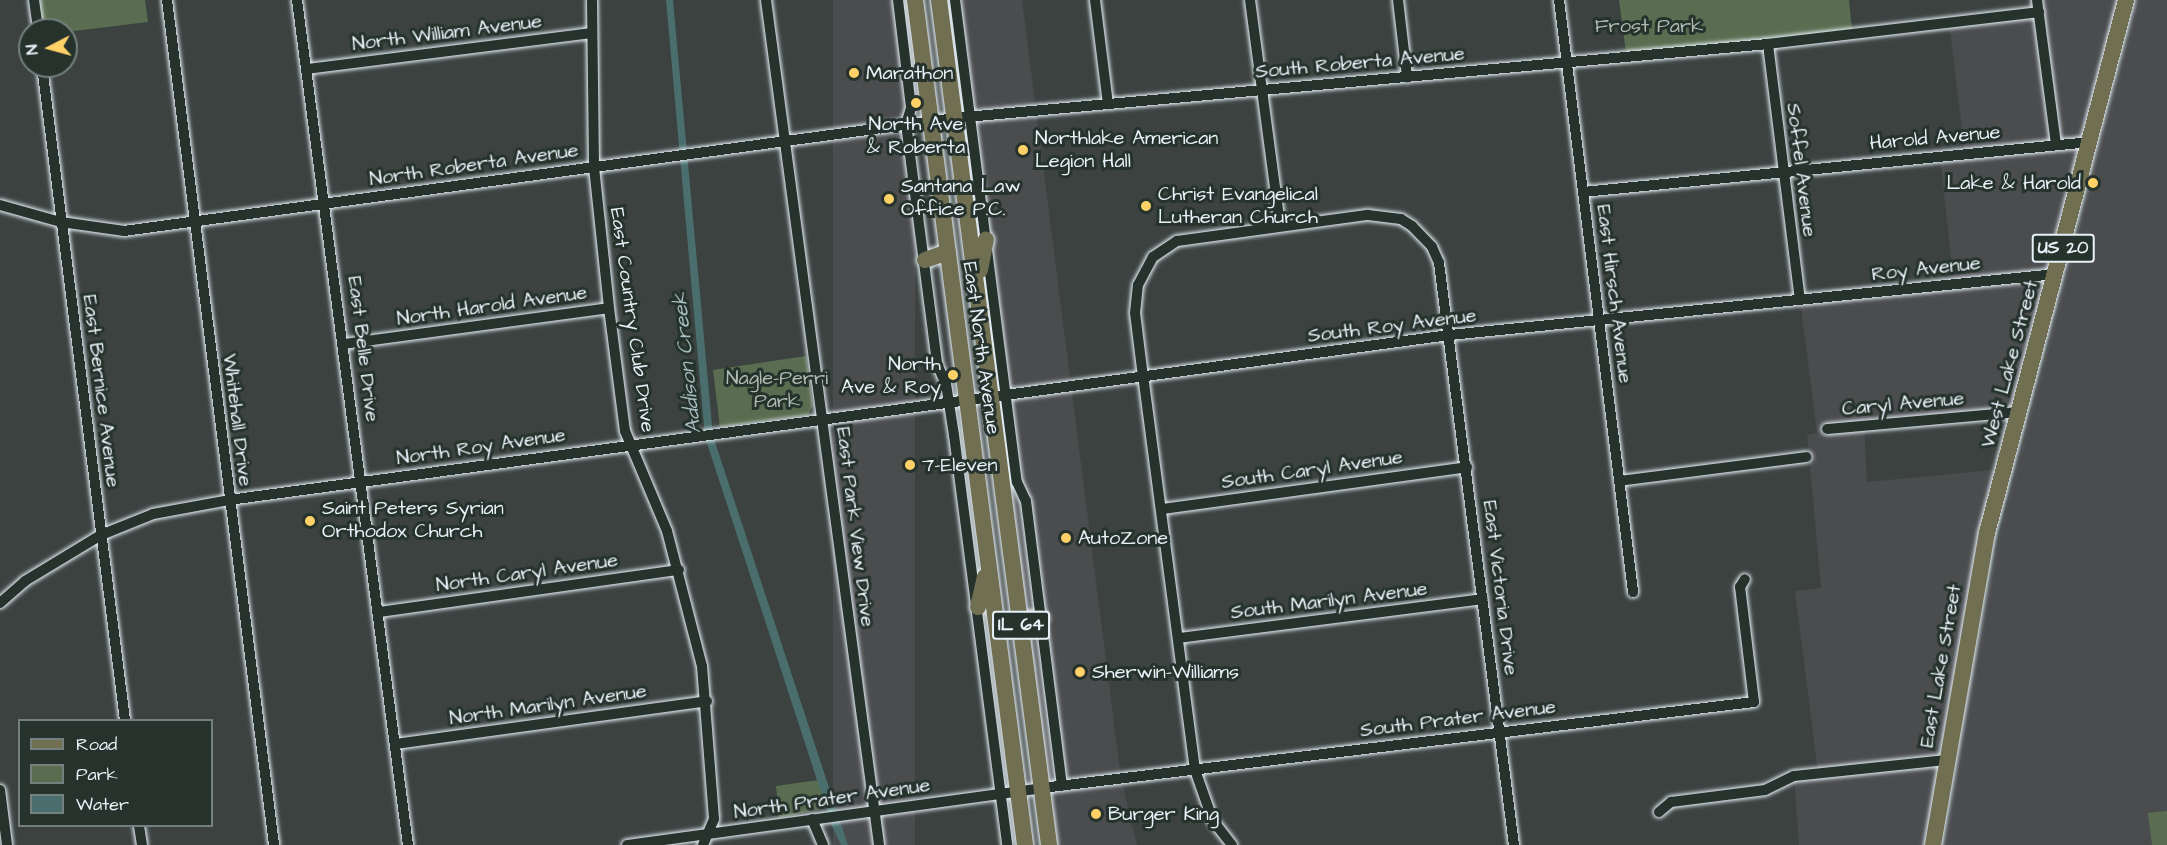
<!DOCTYPE html>
<html>
<head>
<meta charset="utf-8">
<style>
	body { margin:0 }
	#map { position:relative; width:2167px; height:845px; overflow:hidden; background:#3b4240; font-family:"Architects Daughter",sans-serif }
	div>[style] { position:absolute }
	.built>* { inset:0; background:#4a4c4e; transform-origin:0 0 }
	.green>* { inset:0; background:#5a6d50 }
	.water>* { inset:0; background:#496e6d }
	.roads { filter:drop-shadow(0 0 2px #e8f1f8) drop-shadow(0 0 2px #e8f1f8) }
	.street>* { height:10px; margin:-5px; padding:0 5px; transform-origin:5px; border-radius:5px; background:#26332d }
	.primary>* { height:16px; margin:-8px; padding:0 8px; transform-origin:8px; border-radius:8px; background:#716f52 }
	.dots>* { width:16px; height:16px; translate:-50% -50%; box-sizing:border-box; border:3px solid #26332d; border-radius:50% }
	span { translate:-50% -50%; white-space:nowrap; text-align:center; line-height:1.15; -webkit-text-stroke:6px #26332d; paint-order:stroke }
	.shield-label span { padding:2px 4px; background:#26332d; border:2px solid; border-radius:4px; -webkit-text-stroke-width:0 }
	.shield-label { font-size:18px; color:#e8f1f8; font-weight:700 }
	.park-label { font-size:20px; color:#afbcb5 }
	.street-label { font-size:20px; color:#e8f1f8 }
	.poi-label { font-size:20px; color:#e8f1f8 }
	.left { translate:0 -50%; text-align:left }
	.right { translate:-100% -50%; text-align:right }
	.water-label { font-size:21px; color:#a8bdc0; font-style:italic }
	.legend { position:absolute; left:18px; top:719px; width:195px; height:108px; box-sizing:border-box; background:#26332d; border:2px solid #747f7e; margin:0; padding:8px 10px; list-style:none; font-size:18px; color:#e8f1f8 }
	.legend li { display:flex; align-items:center; gap:12px; height:30px }
	.legend b { width:30px; border:2px solid #747f7e }
	.north { position:absolute; left:18px; top:18px; width:60px; height:60px; box-sizing:border-box; background:#26332d; border:2px solid #747f7e; border-radius:50%; rotate:264deg; font-size:16px; font-weight:700; line-height:24px; text-align:center; color:#e8f1f8 }
	.north::after { content:''; display:block; margin:auto; width:21px; height:27px; background:#ffd166; clip-path:polygon(50% 0,100% 100%,50% 72%,0 100%) }
</style>
</head>
<body>
<div id="map">
	<div class="built">
		<div style="left:833px;top:0;width:82px;height:852px"></div>
		<div style="clip-path:polygon(955px 0,1022px 0,1121px 778px,1137px 845px,1049px 845px,955px 118px,969px 116px)"></div>
		<div style="clip-path:polygon(2037px 0,2126px 0,2019px 412px,1864px 426px,1867px 482px,2003px 469px,1933px 845px,1799px 845px,1794px 776px,1818px 773px,1795px 591px,1821px 588px,1807px 435px,1817px 433px,1800px 300px,1954px 284px,1940px 156px,1965px 153px,1949px 23px,2038px 12px)"></div>
		<div style="clip-path:polygon(2137px 0,2167px 0,2167px 845px,1945px 845px,1967px 697px,1999px 538px)"></div>
	</div>
	<div class="green">
		<div style="clip-path:polygon(39px 0,145px 0,148px 22px,66px 32px,43px 30px)"></div>
		<div style="clip-path:polygon(1619px 0,1849px 0,1852px 30px,1626px 53px)"></div>
		<div style="clip-path:polygon(806px 356px,813px 406px,808px 415px,720px 427px,713px 370px)"></div>
		<div style="clip-path:polygon(819px 780px,826px 808px,779px 818px,776px 786px)"></div>
		<div style="clip-path:polygon(2167px 811px,2167px 845px,2152px 845px,2148px 813px)"></div>
	</div>
	<div class="water">
		<div style="clip-path:polygon(666px 0,673px 0,713px 436px,848px 845px,841px 845px,832px 826px,705px 437px)"></div>
	</div>
	<div class="roads">
		<div class="street">
			<div style="left:34px;top:0;width:30px;rotate:82deg"></div>
			<div style="left:167px;top:0;width:852px;rotate:82.78deg"></div>
			<div style="left:297px;top:0;width:852px;rotate:82.52deg"></div>
			<div style="left:592px;top:0;width:167px;rotate:89.3deg"></div>
			<div style="left:594px;top:167px;width:142px;rotate:83.9deg"></div>
			<div style="left:609px;top:308px;width:124px;rotate:82.6deg"></div>
			<div style="left:625px;top:431px;width:108px;rotate:67.2deg"></div>
			<div style="left:667px;top:531px;width:139px;rotate:75.5deg"></div>
			<div style="left:702px;top:666px;width:153px;rotate:85.5deg"></div>
			<div style="left:714px;top:819px;width:28px;rotate:113deg"></div>
			<div style="left:766px;top:0;width:853px;rotate:82.38deg"></div>
			<div style="left:898px;top:0;width:109px;rotate:83.1deg"></div>
			<div style="left:911px;top:108px;width:17px;rotate:107deg"></div>
			<div style="left:906px;top:124px;width:242px;rotate:82.6deg"></div>
			<div style="left:937px;top:364px;width:22px;rotate:66deg"></div>
			<div style="left:946px;top:384px;width:52px;rotate:81.1deg"></div>
			<div style="left:954px;top:435px;width:413px;rotate:82.6deg"></div>
			<div style="left:955px;top:0;width:486px;rotate:82.7deg"></div>
			<div style="left:1017px;top:482px;width:21px;rotate:65deg"></div>
			<div style="left:1026px;top:501px;width:287px;rotate:82.8deg"></div>
			<div style="left:1095px;top:0;width:105px;rotate:82.9deg"></div>
			<div style="left:1250px;top:0;width:227px;rotate:82.4deg"></div>
			<div style="left:1398px;top:0;width:78px;rotate:83.3deg"></div>
			<div style="left:1559px;top:0;width:597px;rotate:82.87deg"></div>
			<div style="left:2037px;top:0;width:146px;rotate:82.5deg"></div>
			<div style="left:1768px;top:44px;width:258px;rotate:82.9deg"></div>
			<div style="left:42px;top:66px;width:659px;rotate:82.77deg"></div>
			<div style="left:307px;top:69px;width:286px;rotate:-7.2deg"></div>
			<div style="left:1583px;top:192px;width:509px;rotate:-5.63deg"></div>
			<div style="left:0;top:205px;width:63px;rotate:15.6deg"></div>
			<div style="left:61px;top:222px;width:64px;rotate:8.1deg"></div>
			<div style="left:124px;top:231px;width:839px;rotate:-7.74deg"></div>
			<div style="left:955px;top:118px;width:816px;rotate:-5.2deg"></div>
			<div style="left:1768px;top:44px;width:273px;rotate:-6.7deg"></div>
			<div style="left:344px;top:344px;width:267px;rotate:-7.7deg"></div>
			<div style="left:1827px;top:429px;width:193px;rotate:-5.1deg"></div>
			<div style="left:1619px;top:481px;width:189px;rotate:-7.3deg"></div>
			<div style="left:1162px;top:509px;width:308px;rotate:-7.8deg"></div>
			<div style="left:0;top:603px;width:33px;rotate:-41deg"></div>
			<div style="left:25px;top:581px;width:89px;rotate:-31.2deg"></div>
			<div style="left:101px;top:535px;width:56px;rotate:-22deg"></div>
			<div style="left:153px;top:514px;width:77px;rotate:-10.4deg"></div>
			<div style="left:229px;top:500px;width:1232px;rotate:-7.7deg"></div>
			<div style="left:1450px;top:335px;width:609px;rotate:-5.75deg"></div>
			<div style="left:379px;top:612px;width:303px;rotate:-8deg"></div>
			<div style="left:1179px;top:638px;width:306px;rotate:-7.3deg"></div>
			<div style="left:395px;top:744px;width:315px;rotate:-7.8deg"></div>
			<div style="left:0;top:790px;width:55px;rotate:82.7deg"></div>
			<div style="left:1659px;top:812px;width:16px;rotate:-40deg"></div>
			<div style="left:1671px;top:802px;width:95px;rotate:-7.3deg"></div>
			<div style="left:1765px;top:790px;width:32px;rotate:-26deg"></div>
			<div style="left:1794px;top:776px;width:153px;rotate:-6deg"></div>
			<div style="left:812px;top:819px;width:28px;rotate:67deg"></div>
			<div style="left:139px;top:826px;width:19px;rotate:81deg"></div>
			<div style="left:627px;top:845px;width:419px;rotate:-7.8deg"></div>
			<div style="left:1042px;top:788px;width:717px;rotate:-6.89deg"></div>
			<div style="left:1754px;top:702px;width:116px;rotate:-96.9deg"></div>
			<div style="left:1740px;top:587px;width:9px;rotate:-58deg"></div>
			<div style="left:1232px;top:845px;width:31px;rotate:-128deg"></div>
			<div style="left:1213px;top:821px;width:54px;rotate:-109.4deg"></div>
			<div style="left:1195px;top:770px;width:396px;rotate:-97.5deg"></div>
			<div style="left:1143px;top:377px;width:64px;rotate:-97.1deg"></div>
			<div style="left:1135px;top:313px;width:28px;rotate:-84deg"></div>
			<div style="left:1138px;top:285px;width:32px;rotate:-62deg"></div>
			<div style="left:1153px;top:257px;width:29px;rotate:-34deg"></div>
			<div style="left:1177px;top:241px;width:193px;rotate:-7.8deg"></div>
			<div style="left:1368px;top:215px;width:33px;rotate:7deg"></div>
			<div style="left:1401px;top:219px;width:13px;rotate:32deg"></div>
			<div style="left:1412px;top:226px;width:29px;rotate:46deg"></div>
			<div style="left:1432px;top:247px;width:17px;rotate:66deg"></div>
			<div style="left:1439px;top:263px;width:587px;rotate:82.66deg"></div>
		</div>
		<div class="primary">
			<div style="left:915px;top:0;width:852px;rotate:82.58deg"></div>
			<div style="left:939px;top:0;width:852px;rotate:82.58deg"></div>
			<div style="left:925px;top:260px;width:24px;rotate:-19deg"></div>
			<div style="left:980px;top:270px;width:31px;rotate:-79deg"></div>
			<div style="left:978px;top:607px;width:31px;rotate:-77deg"></div>
			<div style="left:1020px;top:620px;width:21px;rotate:-5deg"></div>
			<div style="left:1933px;top:845px;width:317px;rotate:-80.2deg"></div>
			<div style="left:1987px;top:533px;width:551px;rotate:-75.38deg"></div>
		</div>
	</div>
	<div class="dots">
		<div style="left:854px;top:73px;background:#ffd166"></div>
		<div style="left:916px;top:103px;background:#ffd166"></div>
		<div style="left:1023px;top:150px;background:#ffd166"></div>
		<div style="left:2093px;top:183px;background:#ffd166"></div>
		<div style="left:889px;top:199px;background:#ffd166"></div>
		<div style="left:1146px;top:206px;background:#ffd166"></div>
		<div style="left:953px;top:375px;background:#ffd166"></div>
		<div style="left:910px;top:465px;background:#ffd166"></div>
		<div style="left:310px;top:521px;background:#ffd166"></div>
		<div style="left:1066px;top:538px;background:#ffd166"></div>
		<div style="left:1080px;top:672px;background:#ffd166"></div>
		<div style="left:1096px;top:814px;background:#ffd166"></div>
	</div>
	<div class="shield-label">
		<span style="left:2063px;top:248px">US 20</span>
		<span style="left:1021px;top:625px">IL 64</span>
	</div>
	<div class="park-label">
		<span style="left:1649px;top:26px">Frost Park</span>
		<span style="left:777px;top:390px">Nagle-Perri<br>Park</span>
	</div>
	<div class="street-label">
		<span style="left:447px;top:33px;rotate:-7deg">North William Avenue</span>
		<span style="left:1360px;top:63px;rotate:-5deg">South Roberta Avenue</span>
		<span style="left:1935px;top:138px;rotate:-5deg">Harold Avenue</span>
		<span style="left:474px;top:165px;rotate:-8deg">North Roberta Avenue</span>
		<span style="left:1801px;top:170px;rotate:83deg">Soffel Avenue</span>
		<span style="left:1926px;top:269px;rotate:-6deg">Roy Avenue</span>
		<span style="left:1614px;top:294px;rotate:83deg">East Hirsch Avenue</span>
		<span style="left:492px;top:306px;rotate:-8deg">North Harold Avenue</span>
		<span style="left:632px;top:320px;rotate:82deg">East Country Club Drive</span>
		<span style="left:1392px;top:326px;rotate:-7deg">South Roy Avenue</span>
		<span style="left:981px;top:348px;rotate:82deg">East North Avenue</span>
		<span style="left:363px;top:349px;rotate:83deg">East Belle Drive</span>
		<span style="left:2010px;top:364px;rotate:-75deg">West Lake Street</span>
		<span style="left:101px;top:391px;rotate:83deg">East Bernice Avenue</span>
		<span style="left:1903px;top:404px;rotate:-5deg">Caryl Avenue</span>
		<span style="left:237px;top:420px;rotate:83deg">Whitehall Drive</span>
		<span style="left:481px;top:447px;rotate:-8deg">North Roy Avenue</span>
		<span style="left:1312px;top:470px;rotate:-8deg">South Caryl Avenue</span>
		<span style="left:855px;top:527px;rotate:83deg">East Park View Drive</span>
		<span style="left:527px;top:573px;rotate:-8deg">North Caryl Avenue</span>
		<span style="left:1500px;top:588px;rotate:83deg">East Victoria Drive</span>
		<span style="left:1329px;top:601px;rotate:-7deg">South Marilyn Avenue</span>
		<span style="left:1941px;top:666px;rotate:-80deg">East Lake Street</span>
		<span style="left:548px;top:705px;rotate:-8deg">North Marilyn Avenue</span>
		<span style="left:1458px;top:719px;rotate:-7deg">South Prater Avenue</span>
		<span style="left:832px;top:799px;rotate:-8deg">North Prater Avenue</span>
	</div>
	<div class="poi-label">
		<span class="left" style="left:866px;top:73px">Marathon</span>
		<span style="left:916px;top:136px">North Ave<br>&amp; Roberta</span>
		<span class="left" style="left:1035px;top:150px">Northlake American<br>Legion Hall</span>
		<span class="right" style="left:2081px;top:183px">Lake &amp; Harold</span>
		<span class="left" style="left:901px;top:198px">Santana Law<br>Office P.C.</span>
		<span class="left" style="left:1158px;top:206px">Christ Evangelical<br>Lutheran Church</span>
		<span class="right" style="left:941px;top:376px">North<br>Ave &amp; Roy</span>
		<span class="left" style="left:922px;top:465px">7-Eleven</span>
		<span class="left" style="left:322px;top:520px">Saint Peters Syrian<br>Orthodox Church</span>
		<span class="left" style="left:1078px;top:538px">AutoZone</span>
		<span class="left" style="left:1092px;top:672px">Sherwin-Williams</span>
		<span class="left" style="left:1108px;top:814px">Burger King</span>
	</div>
	<div class="water-label">
		<span style="left:687px;top:363px;rotate:-96deg">Addison Creek</span>
	</div>
	<ul class="legend">
	<li><b style="height:8px;background:#716f52"></b>Road</li>
	<li><b style="height:16px;background:#5a6d50"></b>Park</li>
	<li><b style="height:16px;background:#496e6d"></b>Water</li>
	</ul>
	<div class="north">N</div>
</div>
</body>
</html>
